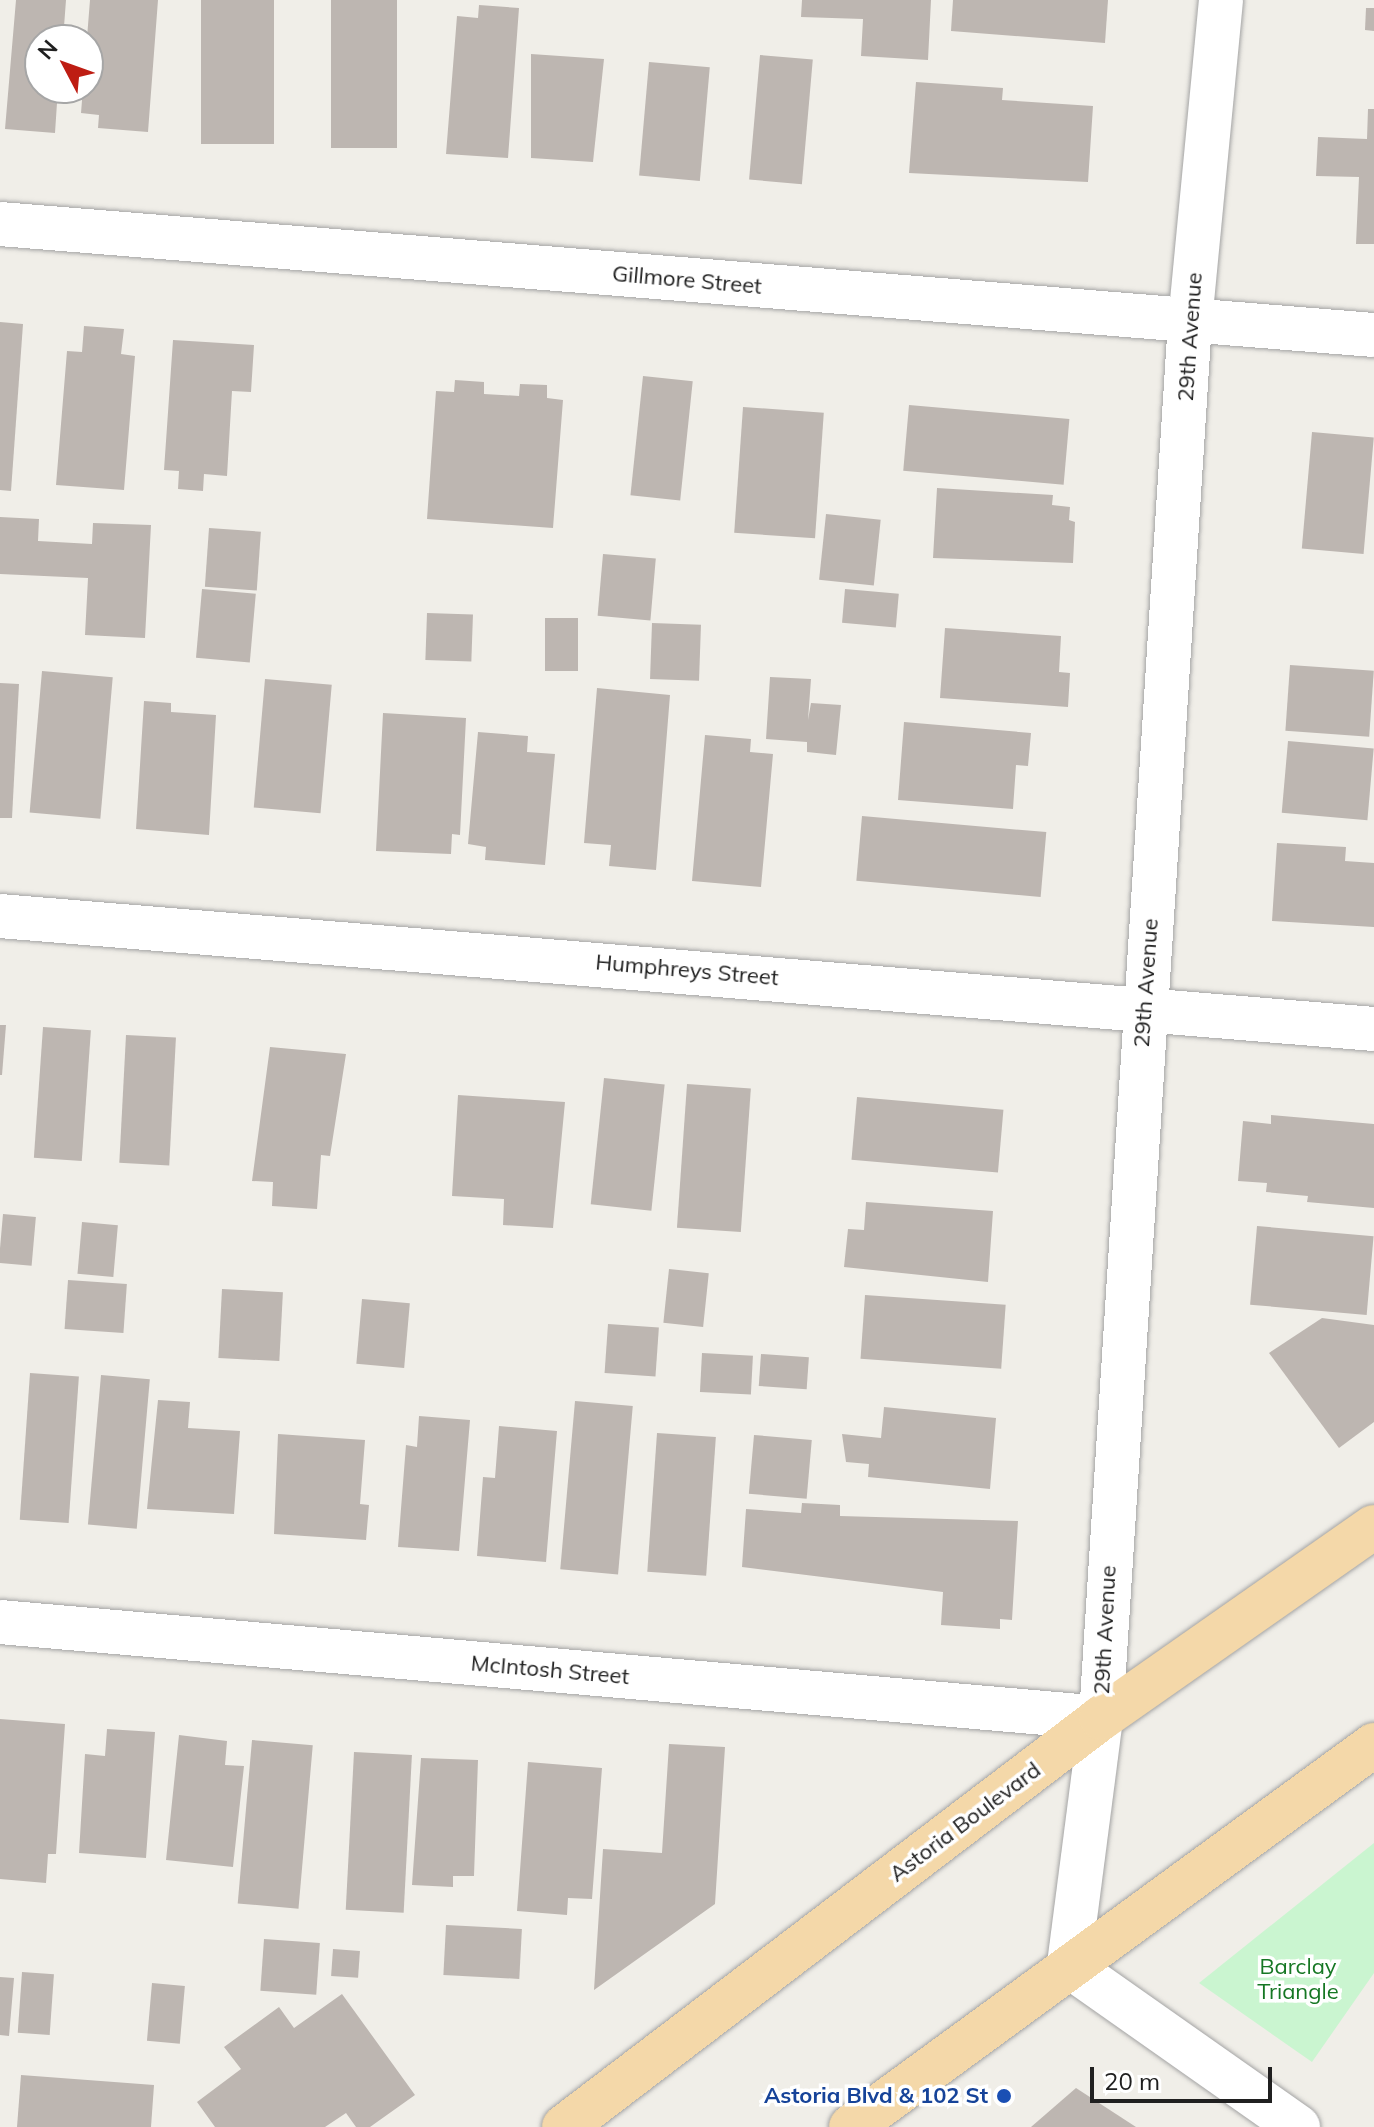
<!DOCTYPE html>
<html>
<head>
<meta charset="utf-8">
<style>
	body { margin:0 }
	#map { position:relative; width:1374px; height:2127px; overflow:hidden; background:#f0eee8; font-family:Mulish,sans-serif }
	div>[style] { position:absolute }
	.park>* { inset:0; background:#caf5d0 }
	.building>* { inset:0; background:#bdb6b1; transform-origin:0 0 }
	.roads { filter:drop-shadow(0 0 2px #a4a4a4) drop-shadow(0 0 2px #a4a4a4) }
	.minor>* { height:44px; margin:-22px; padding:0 22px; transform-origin:22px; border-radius:22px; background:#fff }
	.primary>* { height:44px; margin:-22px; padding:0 22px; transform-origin:22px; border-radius:22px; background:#f4d8a9 }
	.dots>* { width:22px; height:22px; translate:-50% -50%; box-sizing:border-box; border:4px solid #fff; border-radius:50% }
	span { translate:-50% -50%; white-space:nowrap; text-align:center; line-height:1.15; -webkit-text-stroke:7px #fff; paint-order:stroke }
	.street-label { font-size:22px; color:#202020 }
	.park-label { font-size:22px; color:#167724 }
	.transit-label { font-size:22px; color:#164399; font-weight:700 }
	.right { translate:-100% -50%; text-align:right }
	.north { position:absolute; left:24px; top:24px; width:80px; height:80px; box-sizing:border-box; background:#fff; border:2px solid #a6a6a6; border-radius:50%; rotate:311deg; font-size:22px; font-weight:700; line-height:32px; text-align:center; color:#202020 }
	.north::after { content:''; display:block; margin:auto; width:28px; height:36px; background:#be1d13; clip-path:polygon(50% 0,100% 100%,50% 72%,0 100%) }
	.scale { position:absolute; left:1090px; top:2067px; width:182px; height:36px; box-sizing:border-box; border:4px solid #202020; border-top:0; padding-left:10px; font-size:24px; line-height:28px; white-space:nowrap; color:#202020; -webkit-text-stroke:6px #fff; paint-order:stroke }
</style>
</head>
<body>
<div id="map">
	<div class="park">
		<div style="clip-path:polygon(1374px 1843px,1374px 1973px,1312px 2062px,1199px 1983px)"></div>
	</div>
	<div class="building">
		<div style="clip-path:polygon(16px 0,66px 0,63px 40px,40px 40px,40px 88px,58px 88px,55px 133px,5px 129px)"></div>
		<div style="clip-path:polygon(90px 0,158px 0,148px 132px,98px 128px,99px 115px,81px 113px)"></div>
		<div style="left:201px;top:0;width:73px;height:144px"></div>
		<div style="left:331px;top:0;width:66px;height:148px"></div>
		<div style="clip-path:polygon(802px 0,931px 0,928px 60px,861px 56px,863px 19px,801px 17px)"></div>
		<div style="clip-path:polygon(953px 0,1108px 0,1105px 43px,951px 31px)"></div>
		<div style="clip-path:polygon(479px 5px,519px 8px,508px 158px,446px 154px,457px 16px,478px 18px)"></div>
		<div style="clip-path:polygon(1366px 8px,1374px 8px,1374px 31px,1365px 30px)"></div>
		<div style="clip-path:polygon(531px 54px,604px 59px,593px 162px,531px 158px)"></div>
		<div style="left:760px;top:55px;width:53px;height:125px;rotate:5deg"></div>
		<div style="left:649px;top:62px;width:61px;height:114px;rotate:5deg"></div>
		<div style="clip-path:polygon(916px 82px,1003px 88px,1002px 100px,1093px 106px,1088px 182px,909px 173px)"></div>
		<div style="clip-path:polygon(1368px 109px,1374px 109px,1374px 244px,1356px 244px,1359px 177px,1316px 176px,1318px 137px,1367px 139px)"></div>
		<div style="clip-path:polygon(0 322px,23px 324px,11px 491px,0 490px)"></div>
		<div style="clip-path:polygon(84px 326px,124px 329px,121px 354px,135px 356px,124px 490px,56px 485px,67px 351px,82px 352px)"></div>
		<div style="clip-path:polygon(173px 340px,254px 345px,251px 392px,232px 391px,227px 476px,204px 474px,203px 491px,178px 489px,179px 471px,164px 470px)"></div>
		<div style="left:643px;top:376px;width:50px;height:120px;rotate:6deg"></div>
		<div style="clip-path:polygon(455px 380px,484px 382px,484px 394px,519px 396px,520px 384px,547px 385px,547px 398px,563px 400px,553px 528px,427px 519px,436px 391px,454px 392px)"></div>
		<div style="left:909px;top:405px;width:161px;height:66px;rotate:5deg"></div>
		<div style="left:743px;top:407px;width:81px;height:126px;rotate:4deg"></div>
		<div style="left:1312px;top:432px;width:62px;height:117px;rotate:5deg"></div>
		<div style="clip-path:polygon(937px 488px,1053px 495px,1052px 505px,1070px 507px,1069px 520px,1075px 522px,1073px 563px,933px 558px)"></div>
		<div style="left:826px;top:514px;width:55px;height:66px;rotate:6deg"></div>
		<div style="clip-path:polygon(0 517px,39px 519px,38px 541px,92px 544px,93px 523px,151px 525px,145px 638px,85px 635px,88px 578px,0 574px)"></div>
		<div style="left:209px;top:528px;width:52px;height:59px;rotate:4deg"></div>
		<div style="left:603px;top:554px;width:53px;height:62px;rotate:5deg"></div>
		<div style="left:202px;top:589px;width:54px;height:69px;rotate:5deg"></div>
		<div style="left:845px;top:589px;width:54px;height:34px;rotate:5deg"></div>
		<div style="left:427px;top:613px;width:46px;height:47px;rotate:2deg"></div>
		<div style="left:545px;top:618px;width:33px;height:53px"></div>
		<div style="left:652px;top:623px;width:49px;height:56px;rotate:2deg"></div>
		<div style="clip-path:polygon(945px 628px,1061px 636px,1059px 672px,1070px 673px,1068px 707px,940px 698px)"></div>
		<div style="left:1290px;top:665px;width:84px;height:66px;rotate:4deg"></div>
		<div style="left:42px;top:671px;width:71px;height:142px;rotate:5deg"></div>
		<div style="clip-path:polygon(770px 677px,811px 679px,808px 720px,811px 703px,841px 705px,836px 755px,807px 752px,807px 742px,766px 739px)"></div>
		<div style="left:265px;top:679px;width:67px;height:129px;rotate:5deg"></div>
		<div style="clip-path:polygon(0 683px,19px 684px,12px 818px,0 818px)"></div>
		<div style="clip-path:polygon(597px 688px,670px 695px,656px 870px,609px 866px,611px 845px,584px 843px)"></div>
		<div style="clip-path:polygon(144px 701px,171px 703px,171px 712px,216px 715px,209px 835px,136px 829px)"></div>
		<div style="clip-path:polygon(383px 713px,466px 718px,460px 835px,452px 834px,451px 854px,376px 851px)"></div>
		<div style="clip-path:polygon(904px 722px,1031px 733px,1028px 766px,1016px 765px,1013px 809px,898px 800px)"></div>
		<div style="clip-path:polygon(478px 732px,528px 736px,527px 752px,555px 754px,545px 865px,485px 860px,486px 847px,468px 844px)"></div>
		<div style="clip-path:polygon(705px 735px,751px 739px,750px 752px,773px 754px,761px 887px,692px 881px)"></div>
		<div style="left:1288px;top:741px;width:86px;height:72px;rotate:5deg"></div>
		<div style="left:862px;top:816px;width:185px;height:65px;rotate:5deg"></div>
		<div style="clip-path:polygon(1277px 843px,1346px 847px,1345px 861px,1374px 863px,1374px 927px,1272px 921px)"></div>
		<div style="clip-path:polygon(0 1025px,6px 1025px,2px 1075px,0 1075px)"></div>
		<div style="left:43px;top:1027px;width:48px;height:131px;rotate:4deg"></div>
		<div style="left:126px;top:1035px;width:50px;height:128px;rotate:3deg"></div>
		<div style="clip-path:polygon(270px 1047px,346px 1054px,330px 1156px,321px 1155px,317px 1209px,272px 1206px,273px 1182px,252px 1181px)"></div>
		<div style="left:604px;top:1078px;width:61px;height:127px;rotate:6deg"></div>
		<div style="left:687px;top:1084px;width:64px;height:144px;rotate:4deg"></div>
		<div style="clip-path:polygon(458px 1095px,565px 1102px,553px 1228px,503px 1225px,504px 1199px,452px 1196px)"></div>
		<div style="left:857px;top:1097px;width:147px;height:63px;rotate:5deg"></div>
		<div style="clip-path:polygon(1271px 1115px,1374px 1124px,1374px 1208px,1307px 1202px,1308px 1196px,1266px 1192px,1267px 1183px,1238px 1181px,1243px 1121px,1271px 1124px)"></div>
		<div style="clip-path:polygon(866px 1202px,993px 1211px,988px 1282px,844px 1267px,848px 1229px,864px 1230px)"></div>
		<div style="left:3px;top:1214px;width:33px;height:49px;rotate:5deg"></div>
		<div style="left:82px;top:1222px;width:36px;height:52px;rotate:5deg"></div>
		<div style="left:1257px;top:1226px;width:117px;height:79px;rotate:5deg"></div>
		<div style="left:669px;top:1269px;width:40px;height:54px;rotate:6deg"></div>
		<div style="left:68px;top:1280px;width:59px;height:49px;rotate:4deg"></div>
		<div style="left:222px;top:1289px;width:61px;height:69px;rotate:3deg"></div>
		<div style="left:865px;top:1295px;width:141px;height:64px;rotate:4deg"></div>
		<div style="left:362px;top:1299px;width:48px;height:65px;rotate:5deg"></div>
		<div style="clip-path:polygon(1322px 1318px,1374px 1325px,1374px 1422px,1339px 1448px,1269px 1353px)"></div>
		<div style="left:608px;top:1324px;width:51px;height:49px;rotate:4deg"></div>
		<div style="left:702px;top:1353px;width:51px;height:39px;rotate:3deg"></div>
		<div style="left:761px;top:1354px;width:48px;height:32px;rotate:4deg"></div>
		<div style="left:30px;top:1373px;width:49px;height:147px;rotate:4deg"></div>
		<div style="left:101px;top:1375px;width:49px;height:150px;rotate:5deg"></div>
		<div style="clip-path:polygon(158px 1400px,190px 1402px,188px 1428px,240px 1431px,234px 1514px,147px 1509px)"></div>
		<div style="left:575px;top:1401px;width:58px;height:169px;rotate:5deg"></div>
		<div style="clip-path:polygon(884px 1407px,996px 1418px,990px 1489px,868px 1477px,869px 1464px,846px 1462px,842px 1434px,881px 1438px)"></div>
		<div style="clip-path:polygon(419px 1416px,470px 1420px,459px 1551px,398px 1547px,406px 1445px,417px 1447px)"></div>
		<div style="clip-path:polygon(499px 1426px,557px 1431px,546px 1562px,477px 1556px,483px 1477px,495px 1478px)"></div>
		<div style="left:657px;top:1433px;width:59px;height:139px;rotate:4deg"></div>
		<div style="clip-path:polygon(278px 1434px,365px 1440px,360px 1504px,369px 1505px,366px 1540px,274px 1534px)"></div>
		<div style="left:754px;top:1435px;width:58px;height:59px;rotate:5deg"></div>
		<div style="clip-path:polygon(802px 1503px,840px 1505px,840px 1516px,1018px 1521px,1012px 1620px,1000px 1619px,1000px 1629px,941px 1625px,943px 1592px,742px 1567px,746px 1509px,801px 1513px)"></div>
		<div style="clip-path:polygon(0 1719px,65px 1724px,56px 1854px,48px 1854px,46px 1883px,0 1879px)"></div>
		<div style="clip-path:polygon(107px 1729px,155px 1732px,146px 1858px,79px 1853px,85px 1754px,105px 1756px)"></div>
		<div style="clip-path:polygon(179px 1735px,227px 1741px,225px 1765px,244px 1766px,233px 1867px,166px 1860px)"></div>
		<div style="left:252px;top:1740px;width:61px;height:164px;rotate:5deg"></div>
		<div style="clip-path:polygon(669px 1744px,725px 1747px,715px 1904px,594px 1990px,603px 1849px,662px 1853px)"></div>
		<div style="left:354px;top:1752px;width:58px;height:158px;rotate:3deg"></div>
		<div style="clip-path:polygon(421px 1758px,478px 1760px,474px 1876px,453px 1876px,453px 1887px,412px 1885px)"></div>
		<div style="clip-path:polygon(528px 1762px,602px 1768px,592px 1899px,568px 1898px,567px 1915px,517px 1911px)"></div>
		<div style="left:446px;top:1925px;width:76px;height:50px;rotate:3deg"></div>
		<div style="left:264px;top:1939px;width:56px;height:52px;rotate:4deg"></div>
		<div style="left:333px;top:1949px;width:27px;height:27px;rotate:4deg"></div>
		<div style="left:22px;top:1972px;width:32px;height:61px;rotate:4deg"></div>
		<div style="clip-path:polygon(0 1977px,14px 1978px,9px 2036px,0 2035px)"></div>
		<div style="left:152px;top:1983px;width:33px;height:58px;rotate:5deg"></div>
		<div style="clip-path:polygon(342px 1994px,415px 2095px,370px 2127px,356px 2127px,346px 2113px,325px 2127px,215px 2127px,197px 2102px,241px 2069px,224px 2047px,279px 2007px,294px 2028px)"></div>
		<div style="clip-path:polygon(21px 2075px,154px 2085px,151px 2127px,17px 2127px)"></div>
		<div style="clip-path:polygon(1076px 2088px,1136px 2127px,1031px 2127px)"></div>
	</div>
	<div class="roads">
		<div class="minor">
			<div style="left:1221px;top:0;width:322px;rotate:95.5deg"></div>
			<div style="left:1190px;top:321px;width:1400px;rotate:93.65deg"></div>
			<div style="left:1101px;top:1718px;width:250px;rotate:97.4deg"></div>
			<div style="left:1069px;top:1966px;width:280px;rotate:35.1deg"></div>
			<div style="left:0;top:224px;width:1378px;rotate:4.62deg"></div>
			<div style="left:0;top:916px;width:1379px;rotate:4.7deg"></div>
			<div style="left:0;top:1622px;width:1105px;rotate:4.98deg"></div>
		</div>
		<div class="primary">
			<div style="left:564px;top:2127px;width:675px;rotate:-37.29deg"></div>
			<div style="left:1101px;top:1718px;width:333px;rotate:-35deg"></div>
			<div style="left:851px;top:2127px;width:648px;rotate:-36.14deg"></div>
		</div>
	</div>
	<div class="dots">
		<div style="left:1004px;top:2096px;background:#1a4fb4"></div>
	</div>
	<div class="street-label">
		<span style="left:687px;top:280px;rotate:5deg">Gillmore Street</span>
		<span style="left:1190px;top:337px;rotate:-86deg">29th Avenue</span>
		<span style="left:687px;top:970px;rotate:5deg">Humphreys Street</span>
		<span style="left:1146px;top:983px;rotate:-86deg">29th Avenue</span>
		<span style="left:1105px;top:1630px;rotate:-87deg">29th Avenue</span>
		<span style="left:550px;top:1670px;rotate:5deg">McIntosh Street</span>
		<span style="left:965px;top:1822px;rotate:-37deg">Astoria Boulevard</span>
	</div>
	<div class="park-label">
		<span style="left:1298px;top:1979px">Barclay<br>Triangle</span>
	</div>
	<div class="transit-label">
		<span class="right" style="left:988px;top:2096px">Astoria Blvd &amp; 102 St</span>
	</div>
	<div class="north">N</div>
	<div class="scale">20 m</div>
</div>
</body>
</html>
